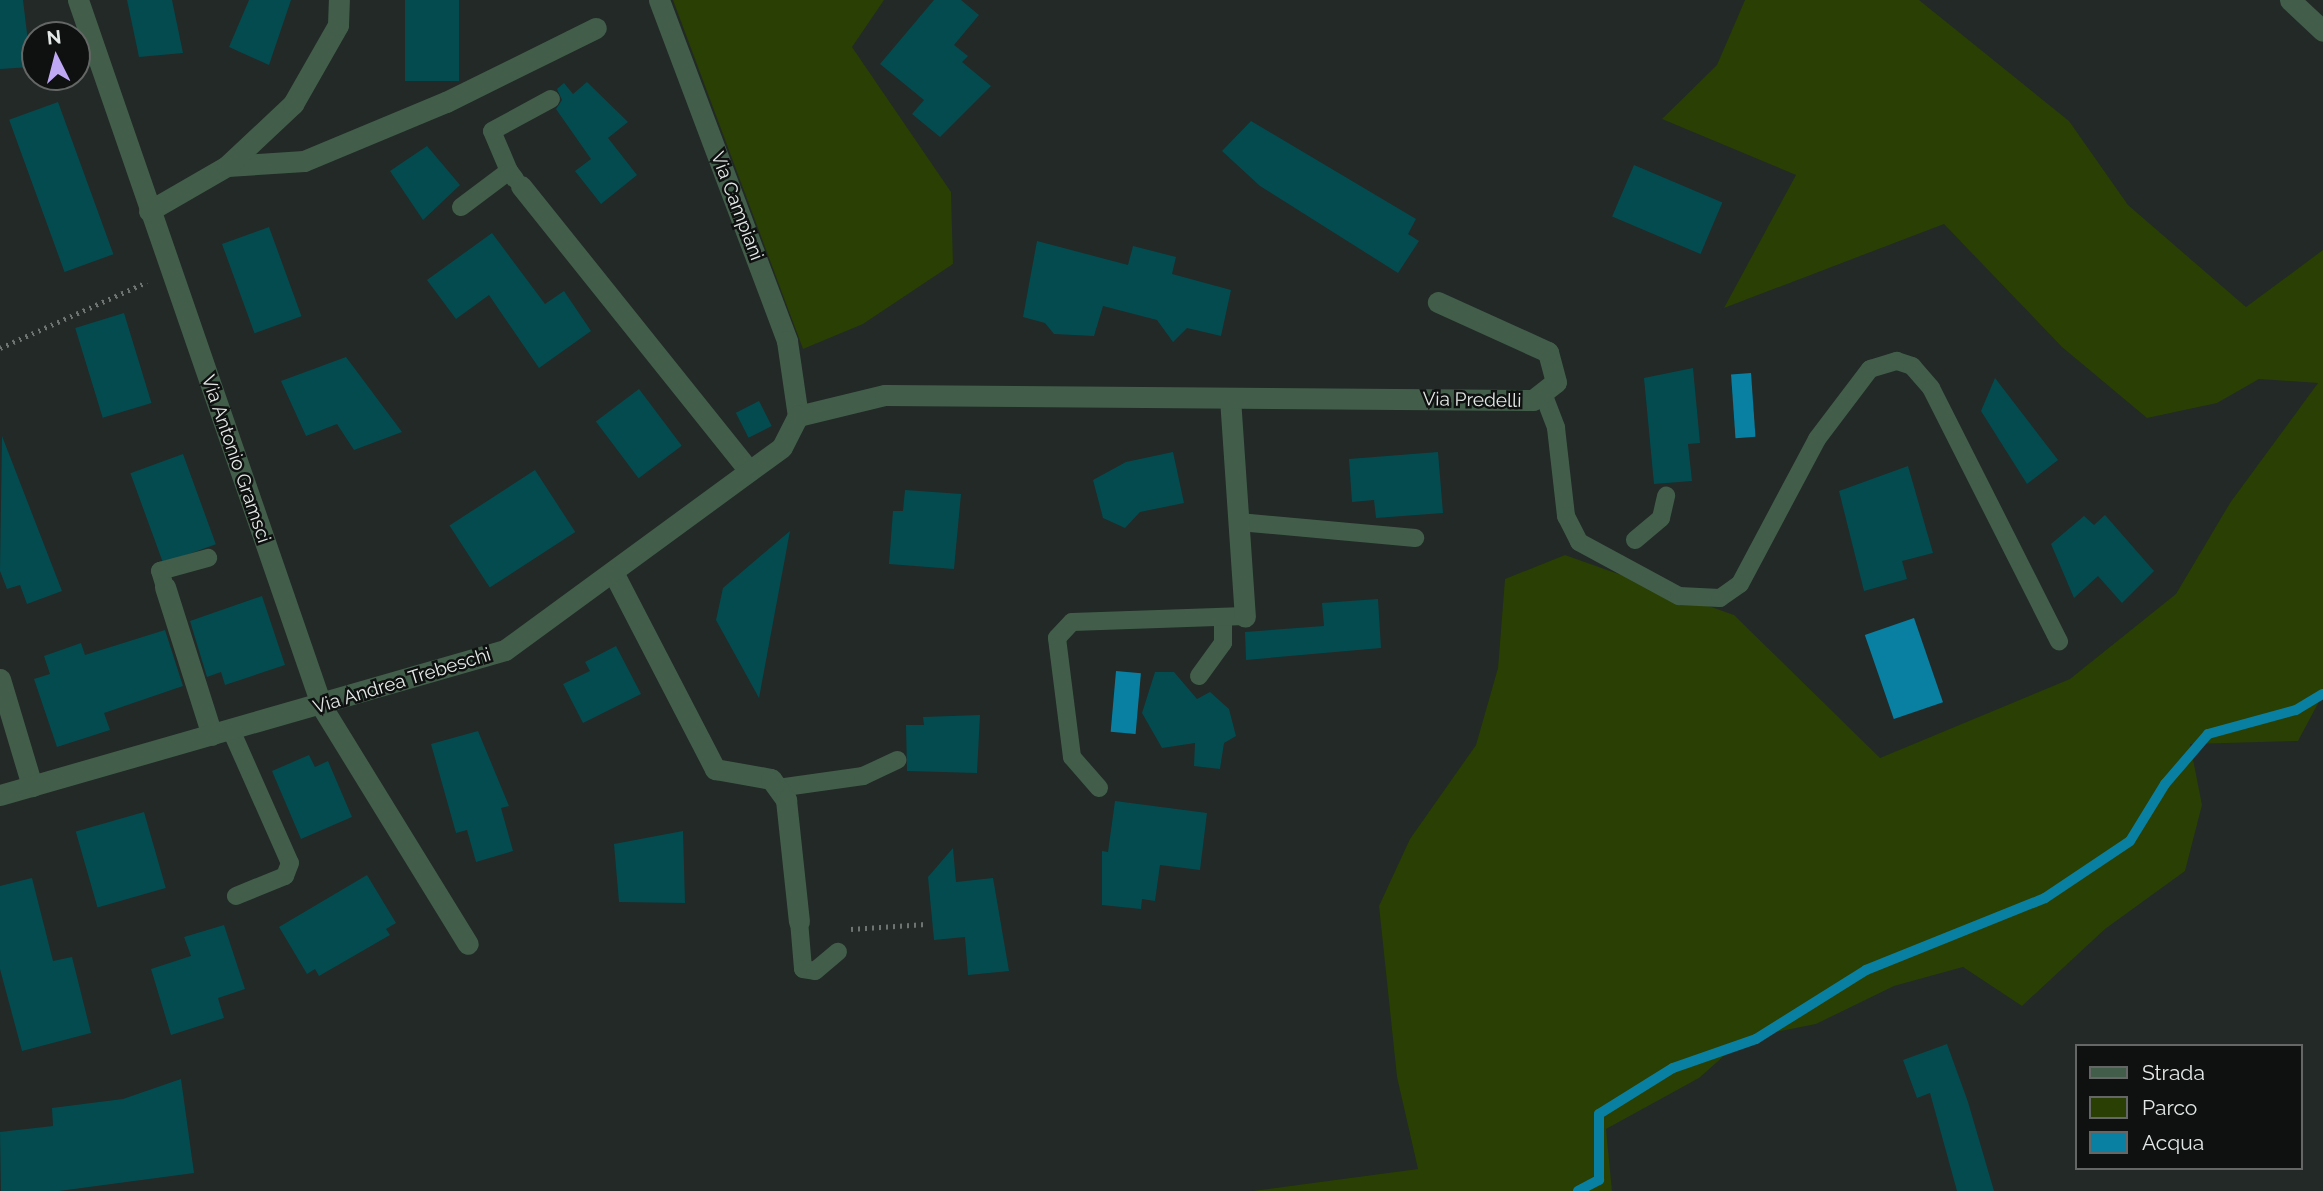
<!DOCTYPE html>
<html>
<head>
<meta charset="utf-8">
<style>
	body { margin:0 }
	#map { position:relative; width:2323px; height:1191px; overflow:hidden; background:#222927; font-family:Raleway,sans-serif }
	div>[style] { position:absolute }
	.green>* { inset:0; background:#293f03 }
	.water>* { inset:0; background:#0980a2; transform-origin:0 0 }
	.stream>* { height:10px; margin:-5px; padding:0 5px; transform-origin:5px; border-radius:5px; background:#0980a2 }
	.building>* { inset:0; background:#044b4f; transform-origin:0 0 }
	.path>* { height:4.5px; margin-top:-2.25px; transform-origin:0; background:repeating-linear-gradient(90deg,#6d7472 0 2px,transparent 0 7px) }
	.service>* { height:18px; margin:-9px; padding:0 9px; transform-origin:9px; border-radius:9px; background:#425e4a }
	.minor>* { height:21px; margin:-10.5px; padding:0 10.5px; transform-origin:10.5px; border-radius:10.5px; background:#425e4a }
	span { translate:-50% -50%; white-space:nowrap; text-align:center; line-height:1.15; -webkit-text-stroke:5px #0e1110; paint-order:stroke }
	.street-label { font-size:19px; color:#e4e9e7 }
	.legend { position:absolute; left:2075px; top:1044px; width:228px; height:126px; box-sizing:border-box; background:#0e1110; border:2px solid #646766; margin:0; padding:9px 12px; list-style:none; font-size:21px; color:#e4e9e7 }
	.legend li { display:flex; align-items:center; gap:14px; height:35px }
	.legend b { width:35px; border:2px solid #646766 }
	.north { position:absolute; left:21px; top:21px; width:70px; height:70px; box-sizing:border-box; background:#0e1110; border:2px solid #646766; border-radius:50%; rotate:354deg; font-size:19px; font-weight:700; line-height:28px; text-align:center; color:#e4e9e7 }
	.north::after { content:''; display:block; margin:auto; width:24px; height:32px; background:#bfa9f4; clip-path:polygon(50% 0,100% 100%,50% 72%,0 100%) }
</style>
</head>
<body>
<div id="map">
	<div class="green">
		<div style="clip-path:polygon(673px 0,884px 0,852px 47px,951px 192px,953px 264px,863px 324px,803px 349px)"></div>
		<div style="clip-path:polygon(1745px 0,1919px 0,2069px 121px,2128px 205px,2246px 307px,2323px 250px,2323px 694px,2298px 741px,2190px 744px,2202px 805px,2185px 871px,2105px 929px,2022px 1006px,1963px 967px,1894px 986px,1816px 1024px,1744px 1038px,1699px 1078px,1606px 1129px,1612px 1191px,1253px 1191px,1418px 1169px,1397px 1077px,1379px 906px,1410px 839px,1476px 745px,1498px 668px,1505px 579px,1565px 555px,1734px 615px,1880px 758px,2070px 679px,2176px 594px,2230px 503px,2318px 383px,2259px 379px,2217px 403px,2147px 418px,2062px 347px,1944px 224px,1724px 308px,1796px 175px,1662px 119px,1717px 65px)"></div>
	</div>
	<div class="water">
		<div style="left:1751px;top:373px;width:64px;height:20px;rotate:86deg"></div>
		<div style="left:1914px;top:618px;width:89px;height:52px;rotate:71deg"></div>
		<div style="left:1116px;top:671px;width:25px;height:61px;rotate:5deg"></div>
	</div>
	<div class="stream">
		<div style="left:1578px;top:1191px;width:24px;rotate:-28deg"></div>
		<div style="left:1599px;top:1180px;width:66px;rotate:-90deg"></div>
		<div style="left:1599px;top:1114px;width:87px;rotate:-31.9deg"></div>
		<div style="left:1673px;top:1068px;width:88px;rotate:-19.3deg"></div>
		<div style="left:1756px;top:1039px;width:130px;rotate:-32.1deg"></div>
		<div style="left:1866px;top:970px;width:193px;rotate:-21.9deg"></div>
		<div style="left:2045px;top:898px;width:102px;rotate:-33.8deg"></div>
		<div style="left:2130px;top:841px;width:67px;rotate:-58.4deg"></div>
		<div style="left:2165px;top:784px;width:66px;rotate:-49.3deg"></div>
		<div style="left:2208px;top:734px;width:91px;rotate:-15.3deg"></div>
		<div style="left:2296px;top:710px;width:31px;rotate:-31deg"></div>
	</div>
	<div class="building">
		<div style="clip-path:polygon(0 0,23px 0,31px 67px,0 69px)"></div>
		<div style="clip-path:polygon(127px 0,172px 0,183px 53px,139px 57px)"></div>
		<div style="clip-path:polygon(249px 0,291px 0,269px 65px,229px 47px)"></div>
		<div style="left:405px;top:0;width:54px;height:81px"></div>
		<div style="clip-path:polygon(934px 0,961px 0,979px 15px,954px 45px,968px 56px,962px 62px,991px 86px,940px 137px,912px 114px,924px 100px,880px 64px)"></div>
		<div style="clip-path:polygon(587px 82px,628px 122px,608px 138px,637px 175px,601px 204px,575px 171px,591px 159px,556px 109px,562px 100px,557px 89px,564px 83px,573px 94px)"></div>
		<div style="left:58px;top:102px;width:162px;height:52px;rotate:70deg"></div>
		<div style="clip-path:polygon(1251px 121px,1416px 219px,1408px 234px,1419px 241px,1398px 273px,1260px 186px,1222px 151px)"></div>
		<div style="clip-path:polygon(427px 146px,460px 185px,423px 220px,390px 171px)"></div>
		<div style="left:1634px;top:165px;width:96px;height:56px;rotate:23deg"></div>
		<div style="left:269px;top:227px;width:95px;height:50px;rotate:70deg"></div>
		<div style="clip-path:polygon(492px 233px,545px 304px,564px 291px,591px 331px,539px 368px,489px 295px,456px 319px,427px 280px)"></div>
		<div style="clip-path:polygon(1037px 241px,1128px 265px,1133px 246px,1176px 257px,1172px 274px,1231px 290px,1221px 336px,1187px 328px,1173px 342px,1157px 320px,1103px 306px,1094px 336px,1054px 334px,1045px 323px,1023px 317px)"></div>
		<div style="left:124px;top:313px;width:94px;height:51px;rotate:73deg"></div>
		<div style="clip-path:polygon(346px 357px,402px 432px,354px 450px,337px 424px,306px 436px,281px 381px)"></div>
		<div style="clip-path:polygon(1693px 368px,1700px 443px,1688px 444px,1692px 481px,1654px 484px,1644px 378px)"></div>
		<div style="clip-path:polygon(1995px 378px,2058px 460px,2027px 484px,1981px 411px)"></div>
		<div style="left:639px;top:389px;width:71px;height:54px;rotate:53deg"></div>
		<div style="left:759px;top:401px;width:28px;height:26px;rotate:63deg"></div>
		<div style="clip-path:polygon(2px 436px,62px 591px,27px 604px,20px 585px,7px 589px,0 571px)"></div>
		<div style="clip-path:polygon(1173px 452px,1184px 503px,1140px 512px,1125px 528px,1103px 518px,1093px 480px,1126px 462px)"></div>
		<div style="clip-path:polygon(1438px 452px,1443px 513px,1376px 518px,1374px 500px,1352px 502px,1349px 459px)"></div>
		<div style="left:183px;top:454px;width:96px;height:56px;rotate:70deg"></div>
		<div style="clip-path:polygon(1908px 466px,1933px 553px,1902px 561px,1907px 579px,1864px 591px,1839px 491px)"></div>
		<div style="left:535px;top:470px;width:74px;height:102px;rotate:57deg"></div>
		<div style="clip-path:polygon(905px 490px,961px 494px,954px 569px,889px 564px,893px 511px,903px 511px)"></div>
		<div style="clip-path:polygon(2105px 515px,2154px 571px,2122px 603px,2098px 576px,2074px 598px,2051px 544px,2084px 516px,2094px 525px)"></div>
		<div style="clip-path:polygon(790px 531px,759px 698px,716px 620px,723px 588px)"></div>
		<div style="clip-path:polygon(262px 596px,285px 665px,225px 685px,221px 672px,207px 677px,190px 621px)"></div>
		<div style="clip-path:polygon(1378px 599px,1381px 648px,1246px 660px,1245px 632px,1324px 626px,1322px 603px)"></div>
		<div style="clip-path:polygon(165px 630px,183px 686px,104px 713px,110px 730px,57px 747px,34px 679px,50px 674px,44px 656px,81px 643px,85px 655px)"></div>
		<div style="clip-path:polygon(616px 646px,641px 694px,583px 723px,563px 684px,590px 671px,585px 662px)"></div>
		<div style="clip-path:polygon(1155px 672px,1174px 672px,1197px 699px,1210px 692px,1229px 709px,1236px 736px,1224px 743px,1220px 769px,1194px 766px,1195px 743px,1162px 748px,1142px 713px)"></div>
		<div style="clip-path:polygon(980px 715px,977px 773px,907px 771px,906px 725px,924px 725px,923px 717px)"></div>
		<div style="clip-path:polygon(478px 731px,509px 806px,501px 808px,513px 851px,476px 862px,467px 830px,456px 833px,431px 744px)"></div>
		<div style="clip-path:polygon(309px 755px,315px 767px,328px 761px,352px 817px,301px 839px,272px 771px)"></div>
		<div style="clip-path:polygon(1115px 801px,1207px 813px,1200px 870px,1160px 865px,1155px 901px,1142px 899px,1141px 909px,1102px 905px,1102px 851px,1108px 852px)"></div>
		<div style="left:144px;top:812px;width:79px;height:71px;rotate:74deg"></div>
		<div style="clip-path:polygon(683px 831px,685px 903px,619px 902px,614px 844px)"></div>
		<div style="clip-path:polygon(953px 848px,956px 882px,993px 878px,1009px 971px,968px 975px,965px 937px,934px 940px,928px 877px)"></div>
		<div style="clip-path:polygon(367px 875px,396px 923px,386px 929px,390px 935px,319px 976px,315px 969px,307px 974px,279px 927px)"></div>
		<div style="clip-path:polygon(32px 878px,53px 961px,72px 957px,91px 1033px,22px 1051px,0 969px,0 886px)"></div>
		<div style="clip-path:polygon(224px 925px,245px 989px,218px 998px,224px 1018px,171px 1035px,151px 969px,191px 956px,184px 937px)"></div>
		<div style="clip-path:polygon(1947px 1044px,1968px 1102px,1994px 1191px,1957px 1191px,1930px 1093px,1917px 1098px,1903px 1060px)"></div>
		<div style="clip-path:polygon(181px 1079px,194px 1173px,59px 1191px,1px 1191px,0 1132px,53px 1126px,52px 1108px,123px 1099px)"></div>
	</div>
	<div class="path">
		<div style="left:0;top:348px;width:161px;rotate:-24.2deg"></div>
		<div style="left:851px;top:929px;width:75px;rotate:-3.8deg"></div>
	</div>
	<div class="service">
		<div style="left:509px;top:171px;width:43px;rotate:-113deg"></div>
		<div style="left:492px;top:131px;width:67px;rotate:-28.5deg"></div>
		<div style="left:461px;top:207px;width:60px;rotate:-36.9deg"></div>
		<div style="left:509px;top:171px;width:10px;rotate:53deg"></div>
		<div style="left:1544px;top:396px;width:34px;rotate:69deg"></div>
		<div style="left:1556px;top:428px;width:89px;rotate:83.5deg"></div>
		<div style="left:1566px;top:516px;width:29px;rotate:63deg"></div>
		<div style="left:1579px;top:542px;width:114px;rotate:28.4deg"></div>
		<div style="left:1679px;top:596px;width:41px;rotate:2.8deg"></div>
		<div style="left:1720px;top:598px;width:24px;rotate:-35deg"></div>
		<div style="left:1740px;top:584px;width:164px;rotate:-62deg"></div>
		<div style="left:1817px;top:439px;width:88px;rotate:-52.9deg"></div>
		<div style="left:1870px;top:369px;width:28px;rotate:-17deg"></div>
		<div style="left:1897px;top:361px;width:16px;rotate:18deg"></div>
		<div style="left:1912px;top:366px;width:29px;rotate:49deg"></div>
		<div style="left:1931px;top:388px;width:284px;rotate:63.2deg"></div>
		<div style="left:1239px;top:522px;width:177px;rotate:5.2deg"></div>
		<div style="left:1635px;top:540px;width:34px;rotate:-40deg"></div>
		<div style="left:1661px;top:518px;width:23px;rotate:-77deg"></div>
		<div style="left:165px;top:587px;width:17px;rotate:-107deg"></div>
		<div style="left:160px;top:571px;width:50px;rotate:-15.2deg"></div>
		<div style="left:1199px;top:676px;width:41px;rotate:-54deg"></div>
		<div style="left:1223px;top:643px;width:26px;rotate:-90deg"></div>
		<div style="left:231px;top:730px;width:145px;rotate:66.1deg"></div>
		<div style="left:290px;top:863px;width:14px;rotate:111deg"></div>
		<div style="left:285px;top:876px;width:53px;rotate:157.8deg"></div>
		<div style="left:778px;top:788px;width:86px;rotate:-8deg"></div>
		<div style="left:863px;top:776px;width:38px;rotate:-25deg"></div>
		<div style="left:1099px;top:788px;width:41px;rotate:-131.1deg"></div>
		<div style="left:1072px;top:757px;width:120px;rotate:-97.2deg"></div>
		<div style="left:1057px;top:638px;width:22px;rotate:-47deg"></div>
		<div style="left:1072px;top:622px;width:173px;rotate:-2deg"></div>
		<div style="left:799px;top:921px;width:48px;rotate:85.2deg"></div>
		<div style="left:803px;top:969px;width:12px;rotate:9deg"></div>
		<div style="left:815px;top:971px;width:30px;rotate:-40deg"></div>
	</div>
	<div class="minor">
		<div style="left:78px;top:0;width:748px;rotate:70.96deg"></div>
		<div style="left:322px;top:707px;width:278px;rotate:58.4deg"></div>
		<div style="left:659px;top:0;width:364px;rotate:69.4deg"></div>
		<div style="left:787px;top:341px;width:76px;rotate:81.7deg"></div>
		<div style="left:2290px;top:0;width:45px;rotate:43.2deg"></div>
		<div style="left:227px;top:166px;width:77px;rotate:-3.7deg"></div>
		<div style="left:304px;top:161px;width:154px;rotate:-22.6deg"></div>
		<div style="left:446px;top:102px;width:167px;rotate:-26.3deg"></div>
		<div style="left:521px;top:186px;width:365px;rotate:51.3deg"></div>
		<div style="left:149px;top:211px;width:90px;rotate:-30deg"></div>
		<div style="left:227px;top:166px;width:91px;rotate:-43.2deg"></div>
		<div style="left:293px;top:104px;width:91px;rotate:-60.3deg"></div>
		<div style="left:338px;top:25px;width:25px;rotate:-88deg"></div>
		<div style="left:1230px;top:398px;width:219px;rotate:86.1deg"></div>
		<div style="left:798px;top:416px;width:89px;rotate:-13.6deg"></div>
		<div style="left:885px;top:395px;width:648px;rotate:0.44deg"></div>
		<div style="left:1533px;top:400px;width:29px;rotate:-38deg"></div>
		<div style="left:1556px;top:382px;width:31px;rotate:-105deg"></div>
		<div style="left:1548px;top:352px;width:121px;rotate:-155.6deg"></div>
		<div style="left:614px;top:574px;width:220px;rotate:62.6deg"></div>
		<div style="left:715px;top:769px;width:57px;rotate:10.1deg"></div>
		<div style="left:771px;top:779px;width:26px;rotate:54deg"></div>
		<div style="left:786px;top:800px;width:122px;rotate:83.9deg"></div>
		<div style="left:165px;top:587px;width:155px;rotate:72.4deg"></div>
		<div style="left:0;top:679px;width:112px;rotate:73.3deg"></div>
		<div style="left:0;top:795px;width:525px;rotate:-16.02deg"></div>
		<div style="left:505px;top:650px;width:343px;rotate:-36.2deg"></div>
		<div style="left:782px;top:447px;width:35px;rotate:-63deg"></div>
	</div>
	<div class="street-label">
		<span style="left:737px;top:206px;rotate:69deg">Via Campiani</span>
		<span style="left:1472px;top:400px;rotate:1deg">Via Predelli</span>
		<span style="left:236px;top:459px;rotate:71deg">Via Antonio Gramsci</span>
		<span style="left:402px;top:681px;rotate:-17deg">Via Andrea Trebeschi</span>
	</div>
	<ul class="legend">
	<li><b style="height:9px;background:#425e4a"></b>Strada</li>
	<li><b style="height:19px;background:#293f03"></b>Parco</li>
	<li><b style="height:19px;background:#0980a2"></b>Acqua</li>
	</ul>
	<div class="north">N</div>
</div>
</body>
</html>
